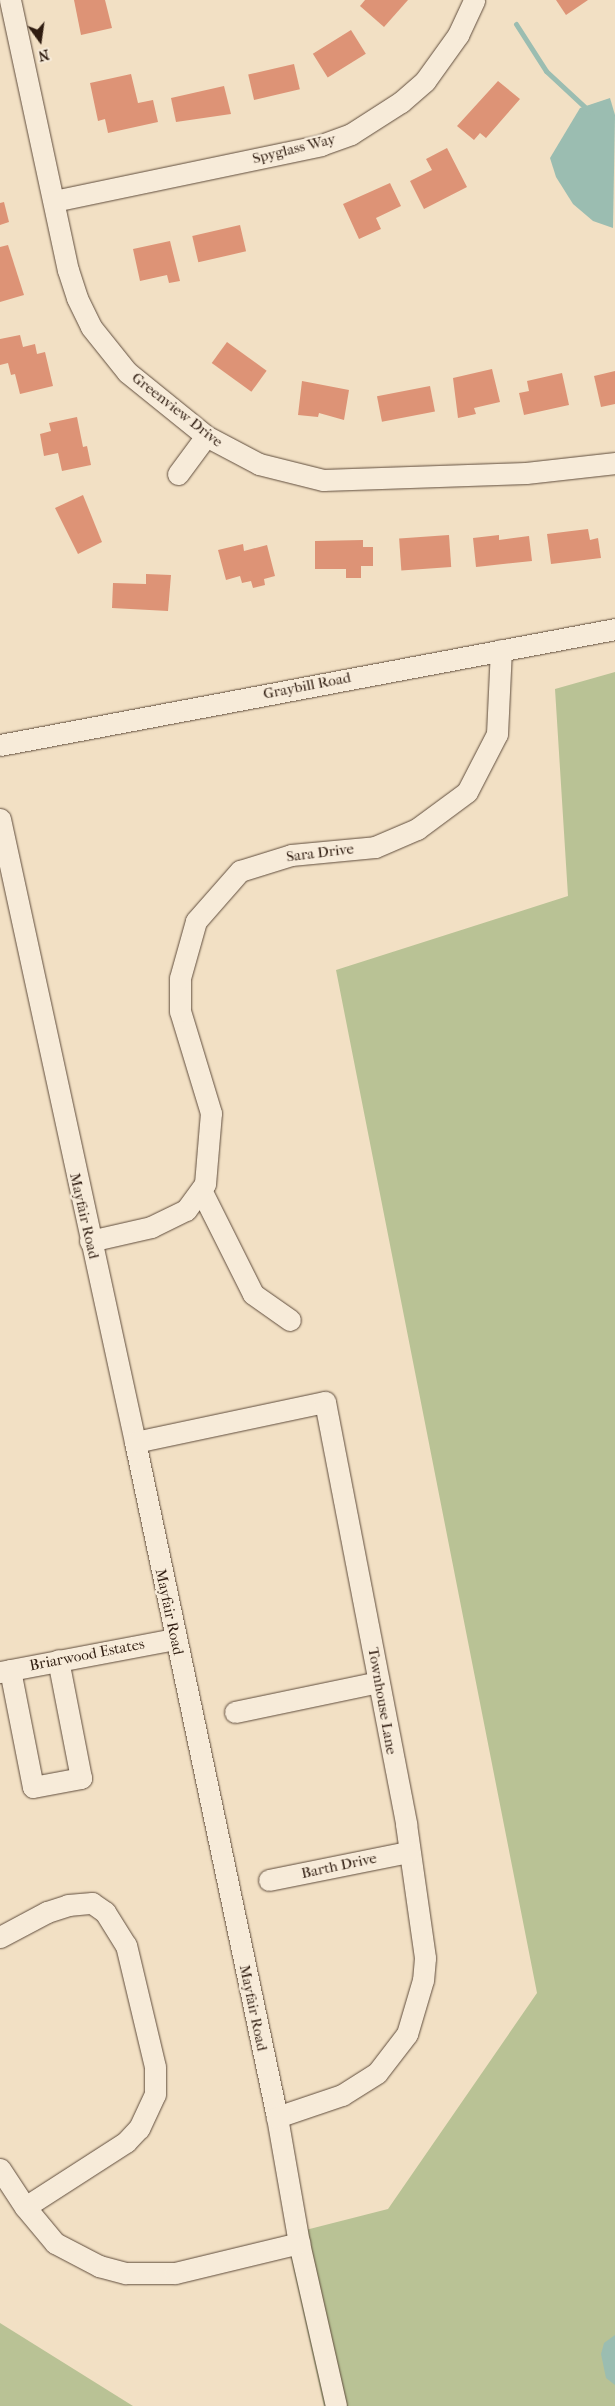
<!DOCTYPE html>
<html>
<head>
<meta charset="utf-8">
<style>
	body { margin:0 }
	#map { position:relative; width:615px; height:2406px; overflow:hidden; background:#f2e0c4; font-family:"IM FELL French Canon",serif }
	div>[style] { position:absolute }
	.green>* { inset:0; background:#b9c295 }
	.water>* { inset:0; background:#9bbdb1 }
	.stream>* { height:5px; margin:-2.5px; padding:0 2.5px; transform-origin:2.5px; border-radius:2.5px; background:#9bbdb1 }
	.building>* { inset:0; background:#dd9376; transform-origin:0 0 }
	.roads { filter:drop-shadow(0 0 1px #604d3d) drop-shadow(0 0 1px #604d3d) }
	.minor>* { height:21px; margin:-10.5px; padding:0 10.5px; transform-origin:10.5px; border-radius:10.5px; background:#f7ebd9 }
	span { translate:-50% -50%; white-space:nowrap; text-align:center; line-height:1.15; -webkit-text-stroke:5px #f7ebd9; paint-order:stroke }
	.street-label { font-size:15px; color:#2f1c10 }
	.north { position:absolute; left:15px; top:15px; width:50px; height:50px; -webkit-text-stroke:4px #f7ebd9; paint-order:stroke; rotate:166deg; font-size:14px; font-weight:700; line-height:20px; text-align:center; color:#2f1c10 }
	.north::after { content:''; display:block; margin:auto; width:18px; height:22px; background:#2f1c10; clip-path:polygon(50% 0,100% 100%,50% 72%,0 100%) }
</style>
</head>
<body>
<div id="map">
	<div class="green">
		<div style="clip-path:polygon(615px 672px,615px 2406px,324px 2406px,286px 2235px,388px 2209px,537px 1993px,336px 970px,568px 896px,555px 689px)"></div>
		<div style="clip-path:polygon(0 2323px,133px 2406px,0 2406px)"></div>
	</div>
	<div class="water">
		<div style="clip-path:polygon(610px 98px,615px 115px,613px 228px,593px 221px,573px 204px,556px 177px,550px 158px,580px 108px)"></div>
		<div style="clip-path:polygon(615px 2335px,615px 2385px,606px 2378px,601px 2354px,604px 2343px)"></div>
	</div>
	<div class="stream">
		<div style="left:516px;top:24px;width:56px;rotate:57.4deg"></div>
		<div style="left:546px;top:71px;width:59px;rotate:42.9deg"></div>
	</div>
	<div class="building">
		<div style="clip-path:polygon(74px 0,105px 0,112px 28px,81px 35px)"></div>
		<div style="clip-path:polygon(365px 0,408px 0,384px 27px,360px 6px)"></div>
		<div style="clip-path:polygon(556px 0,588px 0,566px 15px)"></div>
		<div style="left:351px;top:30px;width:28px;height:45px;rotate:58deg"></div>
		<div style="left:294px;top:64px;width:26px;height:47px;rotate:77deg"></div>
		<div style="clip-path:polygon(131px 74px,138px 103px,153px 100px,158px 122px,108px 133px,105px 119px,98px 121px,90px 83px)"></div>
		<div style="clip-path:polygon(498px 81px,520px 99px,486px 138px,480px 133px,474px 140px,457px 126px)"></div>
		<div style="clip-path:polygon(224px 86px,231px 114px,176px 122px,171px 98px)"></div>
		<div style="clip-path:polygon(447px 148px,467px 187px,424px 209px,410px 181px,432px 170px,426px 159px)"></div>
		<div style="clip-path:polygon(390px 183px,401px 206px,376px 218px,381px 229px,359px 239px,343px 204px)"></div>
		<div style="clip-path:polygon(4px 202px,9px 222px,0 225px,0 203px)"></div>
		<div style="left:240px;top:225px;width:27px;height:49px;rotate:77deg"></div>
		<div style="clip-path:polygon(170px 241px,180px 281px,169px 283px,167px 275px,140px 281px,133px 249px)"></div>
		<div style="clip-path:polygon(8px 245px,24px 295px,0 302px,0 247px)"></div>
		<div style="clip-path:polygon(20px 335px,23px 347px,35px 344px,37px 354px,45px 352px,53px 386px,20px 394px,15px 374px,11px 375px,8px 363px,0 365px,0 339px)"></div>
		<div style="left:227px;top:342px;width:49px;height:26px;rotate:36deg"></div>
		<div style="clip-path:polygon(492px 369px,500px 402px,474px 408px,476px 414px,458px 418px,453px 378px)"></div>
		<div style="clip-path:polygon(615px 371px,615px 404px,601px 407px,594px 376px)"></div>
		<div style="clip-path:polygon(562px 373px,569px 405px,524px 415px,519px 393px,529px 391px,527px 381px)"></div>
		<div style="clip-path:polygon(302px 381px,349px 390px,344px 420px,319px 413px,318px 417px,298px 415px)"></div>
		<div style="left:430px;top:386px;width:26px;height:54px;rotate:79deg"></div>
		<div style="clip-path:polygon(77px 417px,83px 447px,87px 446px,91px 465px,62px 471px,58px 453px,44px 456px,40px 434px,51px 431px,49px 423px)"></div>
		<div style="clip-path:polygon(83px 495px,102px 542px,78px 554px,55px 508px)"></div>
		<div style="clip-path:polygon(588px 529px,590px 540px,598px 538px,601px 558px,551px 564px,547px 534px)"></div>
		<div style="left:449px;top:535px;width:32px;height:50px;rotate:86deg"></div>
		<div style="clip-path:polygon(499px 535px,499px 540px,529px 536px,532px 561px,476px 567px,473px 538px)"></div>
		<div style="clip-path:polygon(363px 540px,363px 547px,373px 547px,373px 566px,361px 566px,361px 578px,346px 578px,346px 569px,315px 569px,315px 541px)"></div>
		<div style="clip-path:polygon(243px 544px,244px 551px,267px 545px,275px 576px,264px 579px,265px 585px,253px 588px,251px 581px,242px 583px,240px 576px,226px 580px,218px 550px)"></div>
		<div style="clip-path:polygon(146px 574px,171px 575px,168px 611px,112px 608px,113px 583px,146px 584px)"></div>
	</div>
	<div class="roads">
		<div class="minor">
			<div style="left:10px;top:0;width:276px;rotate:77.9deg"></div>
			<div style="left:68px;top:270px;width:29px;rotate:72deg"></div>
			<div style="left:77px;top:298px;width:32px;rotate:64deg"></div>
			<div style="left:91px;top:327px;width:58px;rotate:51.3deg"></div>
			<div style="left:127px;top:372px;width:102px;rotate:39deg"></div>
			<div style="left:206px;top:436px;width:60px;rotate:27.8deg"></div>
			<div style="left:259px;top:464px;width:66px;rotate:14deg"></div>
			<div style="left:323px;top:480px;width:203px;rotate:-2deg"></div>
			<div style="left:526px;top:473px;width:90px;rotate:-6.4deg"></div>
			<div style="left:54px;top:201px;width:273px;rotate:-11.8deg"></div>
			<div style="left:321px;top:145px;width:32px;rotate:-20deg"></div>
			<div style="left:351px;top:134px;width:59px;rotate:-32.6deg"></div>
			<div style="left:401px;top:102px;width:32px;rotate:-41deg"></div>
			<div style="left:425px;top:81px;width:57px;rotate:-54.3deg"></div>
			<div style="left:458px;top:35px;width:38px;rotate:-65deg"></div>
			<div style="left:178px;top:474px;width:47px;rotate:-53.6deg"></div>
			<div style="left:0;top:745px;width:626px;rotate:-10.68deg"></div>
			<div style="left:0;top:819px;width:637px;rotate:77.77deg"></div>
			<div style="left:135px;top:1442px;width:690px;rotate:78.12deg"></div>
			<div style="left:277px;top:2117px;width:128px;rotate:80.1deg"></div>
			<div style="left:299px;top:2243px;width:167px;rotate:77.2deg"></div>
			<div style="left:201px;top:1190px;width:116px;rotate:63.4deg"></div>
			<div style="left:253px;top:1294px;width:45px;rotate:35.1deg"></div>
			<div style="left:90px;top:1241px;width:63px;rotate:-12.9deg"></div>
			<div style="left:151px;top:1227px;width:39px;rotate:-26deg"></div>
			<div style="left:186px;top:1210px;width:32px;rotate:-54deg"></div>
			<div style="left:205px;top:1184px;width:71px;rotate:-85.2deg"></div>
			<div style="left:211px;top:1113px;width:107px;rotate:-106.9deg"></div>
			<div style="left:180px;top:1011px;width:33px;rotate:-90deg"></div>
			<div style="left:180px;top:978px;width:59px;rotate:-74.3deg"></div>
			<div style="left:196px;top:921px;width:67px;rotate:-48.7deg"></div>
			<div style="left:240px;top:871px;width:53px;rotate:-17.4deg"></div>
			<div style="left:291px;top:855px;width:84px;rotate:-5.4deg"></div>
			<div style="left:375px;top:847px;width:46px;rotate:-23.2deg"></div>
			<div style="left:417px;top:829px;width:62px;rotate:-36.5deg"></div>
			<div style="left:467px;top:792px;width:65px;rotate:-62.7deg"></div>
			<div style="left:497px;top:734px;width:84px;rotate:-87.3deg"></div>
			<div style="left:135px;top:1442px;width:194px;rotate:-11.9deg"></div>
			<div style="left:325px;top:1402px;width:430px;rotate:79.1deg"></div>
			<div style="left:406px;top:1824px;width:135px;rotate:81.9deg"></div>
			<div style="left:425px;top:1958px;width:22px;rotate:95deg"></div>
			<div style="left:423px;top:1980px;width:56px;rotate:106.5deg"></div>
			<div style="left:407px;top:2034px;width:49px;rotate:127.6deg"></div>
			<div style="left:377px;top:2073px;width:41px;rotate:147.8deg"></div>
			<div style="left:342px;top:2095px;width:69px;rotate:161.3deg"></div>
			<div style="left:10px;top:1670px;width:119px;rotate:78.9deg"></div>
			<div style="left:33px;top:1787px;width:49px;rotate:-10.6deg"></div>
			<div style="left:81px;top:1778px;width:120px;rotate:-101deg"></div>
			<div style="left:0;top:1672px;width:177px;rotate:-10.7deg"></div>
			<div style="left:235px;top:1712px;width:146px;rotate:-11.8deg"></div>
			<div style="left:269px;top:1880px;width:142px;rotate:-11.4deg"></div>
			<div style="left:0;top:1937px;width:53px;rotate:-28deg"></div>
			<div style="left:47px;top:1912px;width:22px;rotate:-18deg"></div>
			<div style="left:68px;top:1905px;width:24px;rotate:-5deg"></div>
			<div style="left:92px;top:1903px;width:16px;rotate:35deg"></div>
			<div style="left:105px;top:1912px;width:39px;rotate:58deg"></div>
			<div style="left:126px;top:1945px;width:125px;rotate:76.6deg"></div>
			<div style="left:155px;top:2067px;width:27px;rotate:90deg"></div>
			<div style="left:155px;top:2094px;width:38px;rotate:115deg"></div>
			<div style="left:139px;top:2128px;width:19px;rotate:133deg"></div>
			<div style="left:126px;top:2142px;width:120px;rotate:147.2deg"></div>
			<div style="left:0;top:2169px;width:45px;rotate:56.7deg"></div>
			<div style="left:25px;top:2207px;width:47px;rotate:50.2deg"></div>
			<div style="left:55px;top:2243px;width:50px;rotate:27.6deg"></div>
			<div style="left:99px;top:2266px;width:28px;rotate:15deg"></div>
			<div style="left:126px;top:2273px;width:49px"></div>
			<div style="left:175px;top:2273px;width:128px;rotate:-13.6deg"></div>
		</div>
	</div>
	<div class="street-label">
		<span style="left:294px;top:149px;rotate:-14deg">Spyglass Way</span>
		<span style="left:177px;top:410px;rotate:38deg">Greenview Drive</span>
		<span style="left:307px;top:686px;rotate:-11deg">Graybill Road</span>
		<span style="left:320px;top:853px;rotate:-7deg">Sara Drive</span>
		<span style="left:84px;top:1216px;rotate:77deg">Mayfair Road</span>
		<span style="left:169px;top:1612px;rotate:78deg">Mayfair Road</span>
		<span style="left:87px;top:1655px;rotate:-11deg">Briarwood Estates</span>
		<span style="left:382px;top:1701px;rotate:80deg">Townhouse Lane</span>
		<span style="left:339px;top:1866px;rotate:-12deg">Barth Drive</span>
		<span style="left:253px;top:2008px;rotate:78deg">Mayfair Road</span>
	</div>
	<div class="north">N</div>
</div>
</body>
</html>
